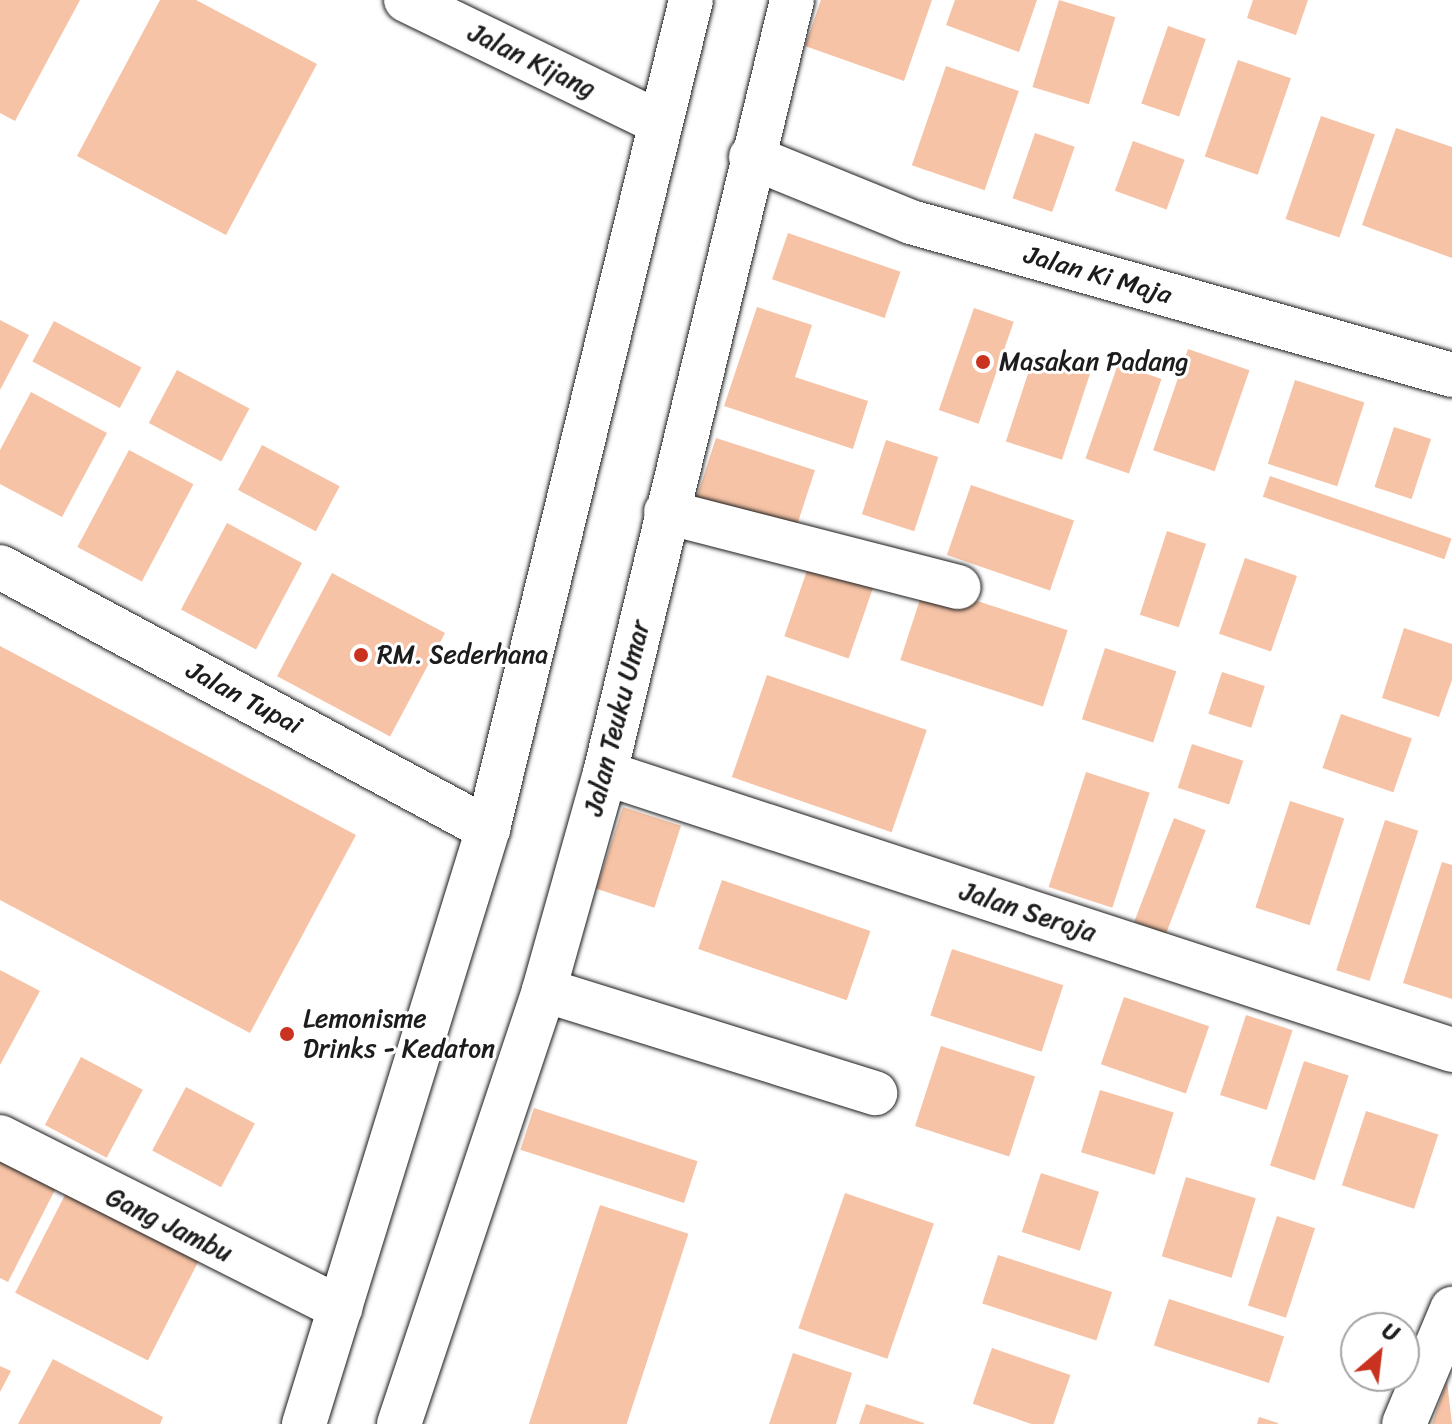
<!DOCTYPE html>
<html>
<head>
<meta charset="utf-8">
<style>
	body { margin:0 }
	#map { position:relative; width:1452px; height:1424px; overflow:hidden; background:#fff; font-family:Sriracha,sans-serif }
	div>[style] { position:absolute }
	.building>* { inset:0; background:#f6c3a6; transform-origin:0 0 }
	.roads { filter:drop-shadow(0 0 2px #1c1c1c) drop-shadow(0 0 2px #1c1c1c) }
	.minor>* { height:44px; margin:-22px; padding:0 22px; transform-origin:22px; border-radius:22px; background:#fff }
	.major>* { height:44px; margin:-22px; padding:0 22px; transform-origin:22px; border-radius:22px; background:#fff }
	.highway>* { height:44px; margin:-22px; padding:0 22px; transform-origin:22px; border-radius:22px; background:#fff }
	.dots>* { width:22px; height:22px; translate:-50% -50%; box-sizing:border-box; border:4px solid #fff; border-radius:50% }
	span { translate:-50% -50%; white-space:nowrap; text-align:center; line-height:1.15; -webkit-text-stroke:6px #fff; paint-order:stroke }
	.street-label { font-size:26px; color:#1c1c1c }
	.poi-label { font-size:26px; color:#1c1c1c }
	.left { translate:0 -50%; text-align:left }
	.north { position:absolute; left:1340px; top:1312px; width:80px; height:80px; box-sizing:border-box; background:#fff; border:2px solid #a4a4a4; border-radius:50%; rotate:28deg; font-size:22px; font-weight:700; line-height:32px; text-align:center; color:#1c1c1c }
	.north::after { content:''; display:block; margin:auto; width:28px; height:36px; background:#c8321e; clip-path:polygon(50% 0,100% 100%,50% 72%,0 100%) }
</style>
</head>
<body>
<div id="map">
	<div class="building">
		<div style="clip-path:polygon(0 0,80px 0,15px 121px,0 113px)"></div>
		<div style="clip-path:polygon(160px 0,196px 0,317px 64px,226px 235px,77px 156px)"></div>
		<div style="clip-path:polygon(821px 0,932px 0,904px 81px,805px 46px)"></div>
		<div style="clip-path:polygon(955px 0,1037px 0,1019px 52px,946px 25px)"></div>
		<div style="left:1059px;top:0;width:59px;height:91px;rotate:17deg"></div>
		<div style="clip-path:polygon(1253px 0,1308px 0,1296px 35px,1247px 18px)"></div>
		<div style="left:1168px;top:26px;width:40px;height:82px;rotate:19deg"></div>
		<div style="left:1238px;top:60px;width:56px;height:102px;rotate:19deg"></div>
		<div style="left:946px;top:66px;width:77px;height:105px;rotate:19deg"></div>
		<div style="left:1321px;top:116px;width:57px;height:109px;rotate:19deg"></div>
		<div style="clip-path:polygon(1396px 128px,1452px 147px,1452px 258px,1362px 225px)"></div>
		<div style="left:1035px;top:133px;width:42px;height:69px;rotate:19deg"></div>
		<div style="left:1133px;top:141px;width:55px;height:53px;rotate:20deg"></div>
		<div style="left:788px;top:233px;width:119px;height:49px;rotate:19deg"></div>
		<div style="clip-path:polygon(757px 307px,812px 325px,795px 377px,868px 401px,853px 449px,724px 406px)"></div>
		<div style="left:974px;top:308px;width:42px;height:108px;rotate:19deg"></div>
		<div style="clip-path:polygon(0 320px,29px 335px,0 390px)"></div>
		<div style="left:54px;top:321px;width:99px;height:46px;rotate:28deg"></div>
		<div style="left:1188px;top:349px;width:65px;height:107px;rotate:19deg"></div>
		<div style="left:1034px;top:355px;width:59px;height:91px;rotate:18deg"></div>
		<div style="left:1118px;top:364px;width:46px;height:100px;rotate:19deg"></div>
		<div style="left:177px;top:370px;width:82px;height:60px;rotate:28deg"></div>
		<div style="left:1295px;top:380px;width:73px;height:88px;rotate:18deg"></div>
		<div style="clip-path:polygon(31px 392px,107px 433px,62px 517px,0 484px,0 450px)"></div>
		<div style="left:1394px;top:427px;width:39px;height:63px;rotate:18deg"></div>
		<div style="left:716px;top:438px;width:104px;height:75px;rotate:18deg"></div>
		<div style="left:886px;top:440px;width:55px;height:78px;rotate:18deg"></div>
		<div style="left:262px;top:445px;width:88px;height:51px;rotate:28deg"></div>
		<div style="left:129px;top:450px;width:73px;height:110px;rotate:28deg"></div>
		<div style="left:1270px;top:476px;width:192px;height:22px;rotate:19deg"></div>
		<div style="left:971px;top:485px;width:109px;height:74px;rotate:19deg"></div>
		<div style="left:227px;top:523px;width:85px;height:98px;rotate:28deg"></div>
		<div style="left:1167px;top:531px;width:41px;height:88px;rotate:18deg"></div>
		<div style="left:812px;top:556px;width:68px;height:85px;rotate:19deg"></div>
		<div style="left:1245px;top:558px;width:55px;height:80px;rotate:19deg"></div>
		<div style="left:332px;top:573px;width:128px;height:117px;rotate:28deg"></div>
		<div style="left:925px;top:584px;width:150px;height:80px;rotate:18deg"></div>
		<div style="clip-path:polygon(1404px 628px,1452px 644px,1452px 680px,1439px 717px,1382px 698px)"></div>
		<div style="clip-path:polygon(0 646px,356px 835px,250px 1033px,0 900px)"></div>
		<div style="left:1105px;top:648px;width:75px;height:75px;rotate:18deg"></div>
		<div style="left:1222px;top:672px;width:45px;height:44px;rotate:18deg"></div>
		<div style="left:767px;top:675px;width:169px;height:108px;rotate:19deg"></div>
		<div style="left:1341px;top:714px;width:75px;height:57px;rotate:19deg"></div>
		<div style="left:1192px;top:744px;width:54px;height:46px;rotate:18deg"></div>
		<div style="left:1086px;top:772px;width:67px;height:121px;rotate:18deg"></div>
		<div style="left:1290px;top:801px;width:57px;height:112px;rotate:18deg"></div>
		<div style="left:623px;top:807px;width:61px;height:86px;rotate:18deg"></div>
		<div style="left:1174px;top:818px;width:34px;height:111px;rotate:21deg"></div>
		<div style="left:1385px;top:820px;width:35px;height:158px;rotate:18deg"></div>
		<div style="clip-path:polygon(1442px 862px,1452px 865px,1452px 999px,1403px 983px)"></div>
		<div style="left:722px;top:880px;width:157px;height:73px;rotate:19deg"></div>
		<div style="left:952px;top:949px;width:117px;height:70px;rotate:18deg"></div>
		<div style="clip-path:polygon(0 970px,40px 991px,0 1065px)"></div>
		<div style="left:1124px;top:997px;width:90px;height:71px;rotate:19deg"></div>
		<div style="left:1246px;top:1015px;width:49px;height:84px;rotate:18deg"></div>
		<div style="left:941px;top:1046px;width:99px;height:84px;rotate:18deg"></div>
		<div style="left:81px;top:1057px;width:70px;height:77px;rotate:28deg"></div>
		<div style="left:1304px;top:1061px;width:47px;height:110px;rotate:18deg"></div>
		<div style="left:186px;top:1087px;width:78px;height:72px;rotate:28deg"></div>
		<div style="left:1100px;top:1090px;width:77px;height:65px;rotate:17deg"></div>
		<div style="left:534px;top:1108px;width:172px;height:44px;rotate:18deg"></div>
		<div style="left:1366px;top:1111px;width:76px;height:78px;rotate:18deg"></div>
		<div style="clip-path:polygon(0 1155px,58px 1184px,8px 1282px,0 1278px)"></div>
		<div style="left:1041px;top:1173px;width:61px;height:62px;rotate:18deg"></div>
		<div style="left:1186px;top:1177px;width:73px;height:83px;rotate:17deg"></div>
		<div style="left:66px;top:1193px;width:149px;height:112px;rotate:27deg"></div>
		<div style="left:845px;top:1193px;width:94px;height:143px;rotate:19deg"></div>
		<div style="left:600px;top:1205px;width:93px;height:231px;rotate:18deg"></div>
		<div style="left:1277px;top:1216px;width:40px;height:94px;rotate:18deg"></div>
		<div style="left:998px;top:1255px;width:120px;height:51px;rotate:18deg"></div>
		<div style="left:1169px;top:1299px;width:121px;height:49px;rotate:18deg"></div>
		<div style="left:992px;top:1348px;width:83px;height:59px;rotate:19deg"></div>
		<div style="clip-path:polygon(793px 1353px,852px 1373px,836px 1424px,769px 1424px)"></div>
		<div style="clip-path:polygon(53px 1359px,163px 1417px,160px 1424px,18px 1424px)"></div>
		<div style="clip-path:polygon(0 1366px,11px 1371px,0 1392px)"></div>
		<div style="clip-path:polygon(1447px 1381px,1452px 1424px,1432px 1424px)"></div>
		<div style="clip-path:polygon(866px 1404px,924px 1423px,924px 1424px,859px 1424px)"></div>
		<div style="clip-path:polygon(1259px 1417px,1278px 1423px,1278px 1424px,1257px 1424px)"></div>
	</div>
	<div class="roads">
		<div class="minor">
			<div style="left:406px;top:0;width:280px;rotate:25.8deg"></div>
			<div style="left:666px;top:512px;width:302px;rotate:14.4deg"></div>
			<div style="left:0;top:567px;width:554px;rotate:28.23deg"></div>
			<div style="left:605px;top:773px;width:891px;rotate:18.11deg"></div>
			<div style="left:544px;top:990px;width:347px;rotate:17.3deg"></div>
			<div style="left:0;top:1137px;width:381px;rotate:26.7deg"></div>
			<div style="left:1404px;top:1424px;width:125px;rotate:-67.3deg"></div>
		</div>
		<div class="major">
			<div style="left:751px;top:157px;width:173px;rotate:22.1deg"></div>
			<div style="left:911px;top:222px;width:562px;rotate:15.79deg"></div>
		</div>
		<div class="highway">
			<div style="left:304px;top:1424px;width:623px;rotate:-72.82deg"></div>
			<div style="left:488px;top:829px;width:853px;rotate:-76.24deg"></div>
			<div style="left:399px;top:1424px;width:458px;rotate:-71.5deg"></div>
			<div style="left:544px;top:990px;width:225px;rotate:-74.3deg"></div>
			<div style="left:605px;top:773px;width:795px;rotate:-76.4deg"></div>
		</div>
	</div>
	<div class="dots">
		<div style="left:983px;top:362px;background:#c8321e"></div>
		<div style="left:361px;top:655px;background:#c8321e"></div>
		<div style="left:287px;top:1034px;background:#c8321e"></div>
	</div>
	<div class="street-label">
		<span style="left:532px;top:61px;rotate:26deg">Jalan Kijang</span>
		<span style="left:1098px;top:275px;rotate:16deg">Jalan Ki Maja</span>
		<span style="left:244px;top:698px;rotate:28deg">Jalan Tupai</span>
		<span style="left:617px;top:718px;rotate:-76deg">Jalan Teuku Umar</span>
		<span style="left:1028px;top:912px;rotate:18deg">Jalan Seroja</span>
		<span style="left:169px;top:1225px;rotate:26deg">Gang Jambu</span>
	</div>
	<div class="poi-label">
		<span class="left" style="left:999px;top:362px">Masakan Padang</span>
		<span class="left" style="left:377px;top:655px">RM. Sederhana</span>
		<span class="left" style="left:303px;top:1034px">Lemonisme<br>Drinks - Kedaton</span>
	</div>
	<div class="north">U</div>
</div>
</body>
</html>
